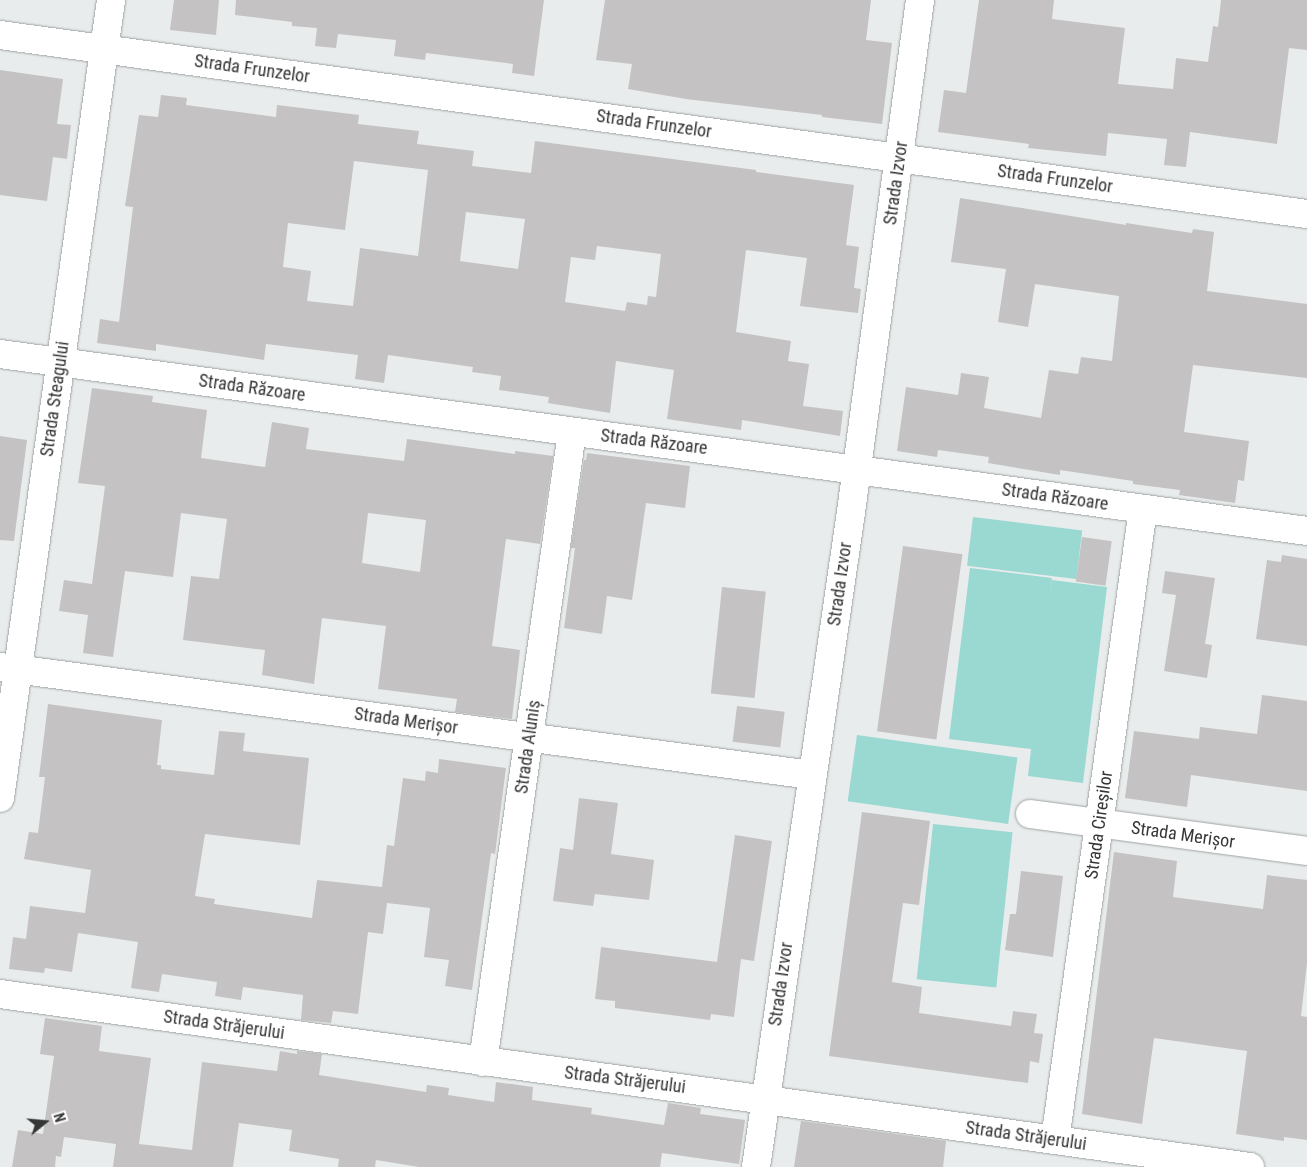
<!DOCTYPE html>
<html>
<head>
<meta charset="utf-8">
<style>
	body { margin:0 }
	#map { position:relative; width:1307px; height:1167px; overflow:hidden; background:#e8ecec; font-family:"Roboto Condensed",sans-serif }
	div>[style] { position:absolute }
	.green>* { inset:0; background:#9ad8d2; transform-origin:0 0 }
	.building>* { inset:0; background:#c5c2c3; transform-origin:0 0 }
	.roads { filter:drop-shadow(0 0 1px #9fa3a3) drop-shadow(0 0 1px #9fa3a3) }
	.minor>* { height:28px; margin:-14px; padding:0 14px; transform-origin:14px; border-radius:14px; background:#fff }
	span { translate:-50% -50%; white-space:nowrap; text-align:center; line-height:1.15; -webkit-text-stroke:4.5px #fff; paint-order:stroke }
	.street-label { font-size:18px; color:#353636 }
	.north { position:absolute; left:20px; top:1097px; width:50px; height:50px; -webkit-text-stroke:4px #fff; paint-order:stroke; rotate:73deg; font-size:14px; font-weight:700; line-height:20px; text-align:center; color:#353636 }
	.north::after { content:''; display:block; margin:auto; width:18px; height:22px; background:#353636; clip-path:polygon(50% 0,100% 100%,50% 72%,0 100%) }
</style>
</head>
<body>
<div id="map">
	<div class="green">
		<div style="left:973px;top:517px;width:110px;height:49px;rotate:7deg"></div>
		<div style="clip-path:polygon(970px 568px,1052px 578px,1050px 598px,1052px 580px,1107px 587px,1083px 783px,1028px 776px,1031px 749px,949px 739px)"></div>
		<div style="left:857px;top:735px;width:162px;height:67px;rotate:8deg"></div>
		<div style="left:933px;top:824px;width:80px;height:156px;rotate:6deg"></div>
	</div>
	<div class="building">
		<div style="clip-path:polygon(174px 0,219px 0,216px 35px,170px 30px)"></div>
		<div style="clip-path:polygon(236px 0,544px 0,534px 76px,512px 73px,513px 64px,426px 53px,425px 60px,394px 56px,396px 40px,338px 34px,336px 48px,315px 46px,317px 28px,292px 26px,292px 22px,235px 15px)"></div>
		<div style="clip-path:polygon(605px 0,871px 0,866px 40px,892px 43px,882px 124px,822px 117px,822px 115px,686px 99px,628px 89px,632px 64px,596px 60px)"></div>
		<div style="clip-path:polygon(979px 0,1054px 0,1052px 19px,1125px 28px,1118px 84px,1173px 89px,1176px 58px,1208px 62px,1213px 26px,1218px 27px,1221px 0,1307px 0,1307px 50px,1289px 48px,1277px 144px,1190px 132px,1186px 167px,1164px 165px,1167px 139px,1108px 133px,1106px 156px,1028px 148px,1029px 144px,938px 132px,944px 90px,966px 93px)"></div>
		<div style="clip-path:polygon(0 70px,63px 79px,57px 124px,71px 125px,67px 159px,53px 157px,47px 201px,0 195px)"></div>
		<div style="clip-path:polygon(evenodd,161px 95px,187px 98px,186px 105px,276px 117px,277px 105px,359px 115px,358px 124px,419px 131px,417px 144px,474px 151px,472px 166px,531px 173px,535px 141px,756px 170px,756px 172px,854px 185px,846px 245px,859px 247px,854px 288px,861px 289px,858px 313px,800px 306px,807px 258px,746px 250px,736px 332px,791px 341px,788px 361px,809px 364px,803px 406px,843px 411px,840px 436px,742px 420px,741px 430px,667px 419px,674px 370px,616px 361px,610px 413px,548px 403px,549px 397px,499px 390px,501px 376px,472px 372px,473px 367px,388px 355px,384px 383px,355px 379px,358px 355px,266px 344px,264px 360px,156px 344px,156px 351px,97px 343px,100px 319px,119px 322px,133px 207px,125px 206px,139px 115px,158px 117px,161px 95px,354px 161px,428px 170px,418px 256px,360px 248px,353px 306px,307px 301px,311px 271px,283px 267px,288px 223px,345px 230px,354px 161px,161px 95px,466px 212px,525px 219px,518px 269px,460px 261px,466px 212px,161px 95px,597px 246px,661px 254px,656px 297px,648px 296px,647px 305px,627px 302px,625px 311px,565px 302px,571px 257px,595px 260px,597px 246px)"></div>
		<div style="clip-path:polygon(960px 198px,1126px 225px,1126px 223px,1192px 233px,1193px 229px,1214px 232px,1207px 291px,1307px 304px,1307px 378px,1193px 365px,1184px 432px,1249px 441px,1244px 481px,1238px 480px,1235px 503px,1179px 495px,1180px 490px,1133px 484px,1133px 481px,1060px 470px,1060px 475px,988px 463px,989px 457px,938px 450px,937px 457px,897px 451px,906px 387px,958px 395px,961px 373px,989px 377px,984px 408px,1041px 418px,1049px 370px,1078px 374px,1081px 357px,1112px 361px,1119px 296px,1035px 284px,1028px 327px,998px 322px,1006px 269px,951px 262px)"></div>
		<div style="clip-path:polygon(evenodd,92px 388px,153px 396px,152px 402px,207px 410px,201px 458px,265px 467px,272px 422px,309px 428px,306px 449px,404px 461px,407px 439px,515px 454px,515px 451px,553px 456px,540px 544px,506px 539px,492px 646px,520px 650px,512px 719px,455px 712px,457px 699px,378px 689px,386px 626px,322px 618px,314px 684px,262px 675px,265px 650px,183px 640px,191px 576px,219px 579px,227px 519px,181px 513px,173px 577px,125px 571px,113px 657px,83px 653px,88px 615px,59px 611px,64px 580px,92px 584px,105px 486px,78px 483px,92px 388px,368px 513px,426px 520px,420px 572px,362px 563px,368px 513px)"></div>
		<div style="clip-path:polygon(0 436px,27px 440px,14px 541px,0 540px)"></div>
		<div style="clip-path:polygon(587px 453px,690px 466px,685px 508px,646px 503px,632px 600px,607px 596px,602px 634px,564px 628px,575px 548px,571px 548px,584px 460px,586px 460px)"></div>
		<div style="left:1082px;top:537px;width:30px;height:45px;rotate:8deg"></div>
		<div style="left:903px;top:546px;width:60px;height:187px;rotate:8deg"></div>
		<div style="clip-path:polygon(1282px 555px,1307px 559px,1307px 646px,1256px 639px,1267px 560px,1281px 562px)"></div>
		<div style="clip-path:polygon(1165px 571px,1215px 578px,1205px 644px,1212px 645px,1207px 678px,1164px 671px,1176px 595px,1162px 593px)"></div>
		<div style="left:722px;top:587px;width:44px;height:107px;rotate:6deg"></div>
		<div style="clip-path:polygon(1262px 695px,1307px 701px,1307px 791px,1191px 775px,1187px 807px,1125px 798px,1134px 731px,1199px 739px,1200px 727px,1257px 734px)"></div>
		<div style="clip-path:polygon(48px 704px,162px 720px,157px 765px,161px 765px,161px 769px,214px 775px,219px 731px,245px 733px,243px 751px,309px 758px,300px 845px,205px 834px,195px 896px,215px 899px,214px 904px,312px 918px,317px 880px,382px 887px,387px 845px,394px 846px,403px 778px,425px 781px,426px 771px,438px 773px,439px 759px,506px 768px,495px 854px,491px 853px,472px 990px,445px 986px,449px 960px,424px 957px,430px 908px,387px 903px,383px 934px,368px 932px,358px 1014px,333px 1011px,331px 1023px,301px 1020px,303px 995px,243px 987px,241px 1000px,215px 996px,217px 982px,162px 974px,159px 992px,131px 988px,138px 942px,78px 933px,72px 972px,45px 968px,44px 973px,9px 969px,13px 937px,26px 939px,30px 906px,85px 913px,91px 870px,24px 859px,29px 832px,38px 833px,45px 777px,39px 777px)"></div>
		<div style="left:737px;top:706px;width:48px;height:36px;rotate:7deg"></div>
		<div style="clip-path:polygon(579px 798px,618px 803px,611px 854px,654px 860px,649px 900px,595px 894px,593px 906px,553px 901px,560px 848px,573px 850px)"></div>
		<div style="clip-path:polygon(862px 812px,930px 821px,919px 905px,903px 903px,892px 982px,922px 987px,919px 1013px,1011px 1026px,1013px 1011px,1037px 1014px,1034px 1033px,1043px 1034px,1039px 1063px,1030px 1061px,1028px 1083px,829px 1056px)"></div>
		<div style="clip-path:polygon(735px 835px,772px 841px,754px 961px,741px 959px,734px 1017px,711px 1014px,710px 1020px,615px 1008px,615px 1001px,595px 999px,601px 947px,717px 962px)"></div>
		<div style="clip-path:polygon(1114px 852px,1177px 861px,1173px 897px,1263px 909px,1267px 875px,1307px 880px,1307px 963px,1301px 1016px,1307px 1017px,1307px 1140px,1284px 1137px,1284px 1141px,1236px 1134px,1247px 1051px,1154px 1038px,1142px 1124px,1082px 1114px)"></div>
		<div style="clip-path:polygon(1021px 871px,1063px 876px,1053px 957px,1005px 950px,1010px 914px,1016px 914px)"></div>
		<div style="clip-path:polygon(45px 1018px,102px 1026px,99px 1051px,151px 1058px,139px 1144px,192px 1150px,202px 1062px,277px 1071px,280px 1051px,297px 1054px,297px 1051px,322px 1054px,319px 1075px,426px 1092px,427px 1085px,449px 1088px,448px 1095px,494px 1102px,496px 1082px,533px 1087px,532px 1100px,592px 1108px,591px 1114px,664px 1125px,668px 1103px,701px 1108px,700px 1114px,745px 1120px,739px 1164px,662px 1153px,660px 1167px,419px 1167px,376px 1160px,375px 1167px,338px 1167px,339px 1159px,289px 1151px,292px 1130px,239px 1123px,233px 1167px,113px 1167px,116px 1144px,64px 1137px,61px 1157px,56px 1156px,55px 1167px,12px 1167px,18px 1130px,43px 1134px,54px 1056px,40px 1054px)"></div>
		<div style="clip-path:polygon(801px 1121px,946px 1141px,943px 1167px,794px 1167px)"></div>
	</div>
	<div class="roads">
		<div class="minor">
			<div style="left:0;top:35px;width:1319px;rotate:7.8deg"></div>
			<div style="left:0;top:354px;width:1319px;rotate:7.71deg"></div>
			<div style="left:0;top:667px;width:819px;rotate:7.58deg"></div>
			<div style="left:0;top:798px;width:806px;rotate:-82.08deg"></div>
			<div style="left:1030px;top:814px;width:279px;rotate:7.6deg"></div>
			<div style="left:0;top:994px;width:1262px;rotate:7.88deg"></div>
			<div style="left:483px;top:1062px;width:636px;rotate:-81.96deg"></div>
			<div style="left:1055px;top:1140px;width:637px;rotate:-82.06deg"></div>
			<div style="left:756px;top:1167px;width:662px;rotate:-81.75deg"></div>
			<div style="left:851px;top:512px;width:517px;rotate:-82.32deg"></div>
		</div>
	</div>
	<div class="street-label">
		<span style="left:252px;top:69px;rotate:8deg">Strada Frunzelor</span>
		<span style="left:654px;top:124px;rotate:8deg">Strada Frunzelor</span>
		<span style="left:1055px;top:179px;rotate:8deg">Strada Frunzelor</span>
		<span style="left:896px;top:183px;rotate:-82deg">Strada Izvor</span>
		<span style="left:252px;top:388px;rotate:8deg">Strada Răzoare</span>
		<span style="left:55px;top:399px;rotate:-82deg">Strada Steagului</span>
		<span style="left:654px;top:442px;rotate:7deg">Strada Răzoare</span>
		<span style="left:1055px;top:497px;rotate:8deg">Strada Răzoare</span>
		<span style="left:840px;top:584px;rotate:-82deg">Strada Izvor</span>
		<span style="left:406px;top:721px;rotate:8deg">Strada Merișor</span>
		<span style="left:528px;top:747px;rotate:-82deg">Strada Aluniș</span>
		<span style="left:1099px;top:825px;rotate:-82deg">Strada Cireșilor</span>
		<span style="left:1183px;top:835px;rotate:8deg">Strada Merișor</span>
		<span style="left:781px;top:984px;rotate:-82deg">Strada Izvor</span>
		<span style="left:224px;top:1025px;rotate:8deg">Strada Străjerului</span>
		<span style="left:625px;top:1080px;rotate:7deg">Strada Străjerului</span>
		<span style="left:1026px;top:1136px;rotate:8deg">Strada Străjerului</span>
	</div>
	<div class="north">N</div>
</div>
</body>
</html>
